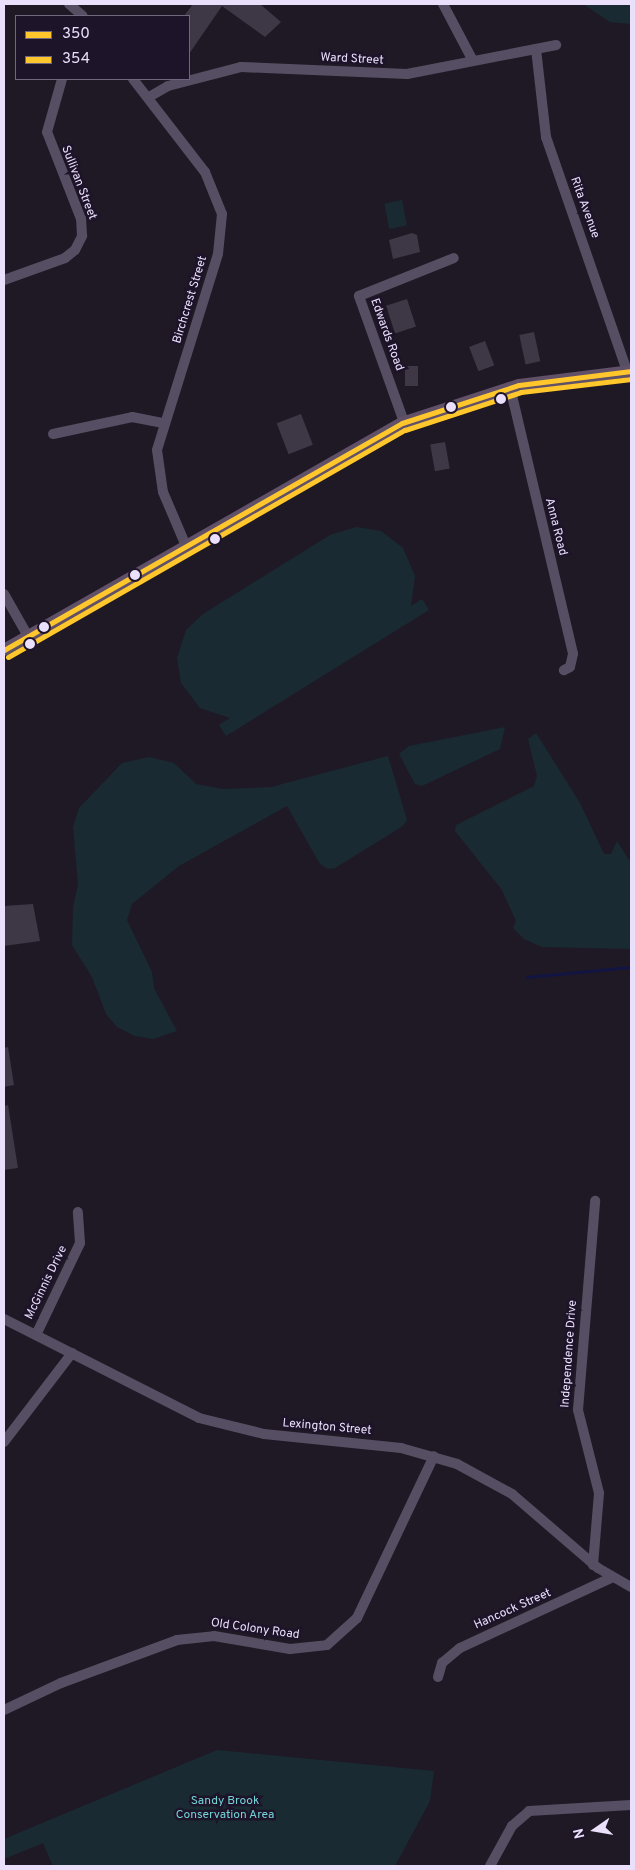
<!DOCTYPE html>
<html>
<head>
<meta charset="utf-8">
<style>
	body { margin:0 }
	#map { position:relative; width:635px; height:1870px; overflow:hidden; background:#1f1925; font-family:Overpass,sans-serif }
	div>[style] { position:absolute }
	.green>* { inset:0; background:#192a32; transform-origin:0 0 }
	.stream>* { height:3px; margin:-1.5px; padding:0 1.5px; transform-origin:1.5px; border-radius:1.5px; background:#121543 }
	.building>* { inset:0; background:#3e3846; transform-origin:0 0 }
	.minor>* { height:10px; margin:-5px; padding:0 5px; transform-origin:5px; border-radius:5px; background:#564f64 }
	.major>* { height:12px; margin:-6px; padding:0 6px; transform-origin:6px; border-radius:6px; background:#605068 }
	.bus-1>* { height:5px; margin:-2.5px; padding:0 2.5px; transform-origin:2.5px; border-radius:2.5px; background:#ffc72c }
	.bus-2>* { height:5px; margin:-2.5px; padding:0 2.5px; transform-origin:2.5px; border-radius:2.5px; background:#ffc72c }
	.dots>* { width:14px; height:14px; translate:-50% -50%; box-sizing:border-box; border:2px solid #1e142a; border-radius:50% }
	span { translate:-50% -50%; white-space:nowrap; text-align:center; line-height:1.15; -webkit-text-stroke:5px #1e142a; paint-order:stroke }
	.street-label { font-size:12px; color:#ebe0fc }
	.park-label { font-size:12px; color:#72d3d7 }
	.frame { position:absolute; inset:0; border:5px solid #ebe0fc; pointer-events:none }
	.legend { position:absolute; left:15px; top:15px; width:175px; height:65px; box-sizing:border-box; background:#1e142a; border:1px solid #70667e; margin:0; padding:6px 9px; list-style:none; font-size:15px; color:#ebe0fc }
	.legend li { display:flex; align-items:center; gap:10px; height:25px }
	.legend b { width:25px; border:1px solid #70667e }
	.north { position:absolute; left:570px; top:1805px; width:50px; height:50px; -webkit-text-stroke:4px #1e142a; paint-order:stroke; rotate:257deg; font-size:14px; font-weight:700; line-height:20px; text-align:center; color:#ebe0fc }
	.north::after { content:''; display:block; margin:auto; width:18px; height:22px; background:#ebe0fc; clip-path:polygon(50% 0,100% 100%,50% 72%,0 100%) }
</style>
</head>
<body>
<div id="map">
	<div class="green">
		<div style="clip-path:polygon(583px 4px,631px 4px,631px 24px,610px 22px)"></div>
		<div style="left:402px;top:200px;width:26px;height:18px;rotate:79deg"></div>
		<div style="clip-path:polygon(356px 527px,381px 531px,403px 548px,415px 576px,411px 606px,422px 599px,429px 610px,226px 736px,219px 725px,230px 718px,200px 708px,181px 683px,177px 658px,186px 630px,203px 614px,330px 535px)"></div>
		<div style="clip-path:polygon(505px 727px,500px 749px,422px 786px,415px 784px,399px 754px,409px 746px)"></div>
		<div style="clip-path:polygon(536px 733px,580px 803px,604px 854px,611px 854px,617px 841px,631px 863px,631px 949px,542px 947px,524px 939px,513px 928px,516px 921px,502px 890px,455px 831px,456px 825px,534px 786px,537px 776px,528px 739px)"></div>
		<div style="clip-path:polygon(388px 756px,407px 820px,403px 826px,335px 868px,328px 869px,320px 864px,287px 806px,179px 866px,132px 904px,127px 920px,152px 972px,154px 988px,177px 1031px,153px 1039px,135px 1036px,117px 1027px,106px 1014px,92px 977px,72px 945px,73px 907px,78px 885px,73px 827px,79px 808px,122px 763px,149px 757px,174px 763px,196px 784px,223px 789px,271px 787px)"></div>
		<div style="clip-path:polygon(217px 1750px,434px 1771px,430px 1801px,395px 1866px,53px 1866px,43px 1843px,4px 1859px,4px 1839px)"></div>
	</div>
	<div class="stream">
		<div style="left:527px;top:977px;width:104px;rotate:-5.5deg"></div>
	</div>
	<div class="building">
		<div style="clip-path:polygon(193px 4px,260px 4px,281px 22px,265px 37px,222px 6px,189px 54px,189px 16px,184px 16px)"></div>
		<div style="clip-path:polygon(412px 233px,417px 235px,420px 252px,393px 259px,389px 240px)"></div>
		<div style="left:407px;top:299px;width:29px;height:22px;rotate:72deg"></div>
		<div style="left:534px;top:332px;width:30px;height:15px;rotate:78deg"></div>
		<div style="left:485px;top:341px;width:26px;height:17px;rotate:69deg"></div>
		<div style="left:405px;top:366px;width:13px;height:20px"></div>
		<div style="left:301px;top:414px;width:33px;height:26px;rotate:69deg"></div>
		<div style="left:445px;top:442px;width:27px;height:15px;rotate:80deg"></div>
		<div style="clip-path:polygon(33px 904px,40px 941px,4px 946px,4px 906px)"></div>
		<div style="clip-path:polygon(8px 1047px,14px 1085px,4px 1087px,4px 1048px)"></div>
		<div style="clip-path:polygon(8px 1105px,18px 1168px,4px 1170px,4px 1106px)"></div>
	</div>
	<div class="minor">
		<div style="left:69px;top:4px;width:18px;rotate:41deg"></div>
		<div style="left:443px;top:4px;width:64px;rotate:62.2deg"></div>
		<div style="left:536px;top:49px;width:89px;rotate:83.5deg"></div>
		<div style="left:546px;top:137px;width:248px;rotate:70.9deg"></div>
		<div style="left:133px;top:79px;width:118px;rotate:52.3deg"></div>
		<div style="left:205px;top:172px;width:45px;rotate:68deg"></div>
		<div style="left:222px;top:214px;width:40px;rotate:95.7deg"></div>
		<div style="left:218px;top:254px;width:205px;rotate:107.3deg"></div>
		<div style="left:157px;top:450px;width:42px;rotate:81.9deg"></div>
		<div style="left:163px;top:492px;width:59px;rotate:66.9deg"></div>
		<div style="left:149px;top:97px;width:22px;rotate:-30deg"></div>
		<div style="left:168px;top:86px;width:75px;rotate:-14.6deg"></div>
		<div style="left:241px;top:67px;width:166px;rotate:2.4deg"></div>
		<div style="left:407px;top:74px;width:152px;rotate:-11deg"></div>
		<div style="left:4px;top:280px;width:65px;rotate:-19.8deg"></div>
		<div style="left:65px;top:258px;width:13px;rotate:-39deg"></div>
		<div style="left:75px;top:250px;width:16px;rotate:-63deg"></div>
		<div style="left:82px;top:236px;width:17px;rotate:-93deg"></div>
		<div style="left:81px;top:219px;width:93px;rotate:-111.3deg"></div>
		<div style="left:47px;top:132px;width:55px;rotate:-74.2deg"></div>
		<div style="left:510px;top:387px;width:274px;rotate:76.7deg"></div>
		<div style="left:573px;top:654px;width:13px;rotate:103deg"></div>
		<div style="left:570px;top:667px;width:7px;rotate:153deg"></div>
		<div style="left:404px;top:422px;width:134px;rotate:-109.7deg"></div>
		<div style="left:359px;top:296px;width:102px;rotate:-21.8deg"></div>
		<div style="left:53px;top:434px;width:81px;rotate:-12.1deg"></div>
		<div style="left:132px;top:417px;width:32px;rotate:11deg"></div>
		<div style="left:4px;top:594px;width:48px;rotate:60.3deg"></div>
		<div style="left:4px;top:1319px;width:219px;rotate:26.9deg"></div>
		<div style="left:199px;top:1418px;width:67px;rotate:13.8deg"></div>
		<div style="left:264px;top:1434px;width:138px;rotate:5.8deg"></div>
		<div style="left:401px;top:1448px;width:58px;rotate:15.9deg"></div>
		<div style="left:457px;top:1464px;width:63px;rotate:28.6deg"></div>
		<div style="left:512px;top:1494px;width:113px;rotate:40.7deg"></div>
		<div style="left:598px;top:1568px;width:38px;rotate:30deg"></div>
		<div style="left:36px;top:1335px;width:102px;rotate:-64.4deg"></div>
		<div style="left:80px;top:1243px;width:31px;rotate:-94deg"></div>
		<div style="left:4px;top:1442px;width:112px;rotate:-52.6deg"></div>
		<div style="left:593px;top:1565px;width:72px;rotate:-85.2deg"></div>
		<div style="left:599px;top:1493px;width:86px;rotate:-104.2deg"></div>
		<div style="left:578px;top:1410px;width:210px;rotate:-85.3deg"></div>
		<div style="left:438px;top:1677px;width:15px;rotate:-74deg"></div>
		<div style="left:442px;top:1663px;width:23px;rotate:-40deg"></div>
		<div style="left:460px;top:1648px;width:166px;rotate:-24.9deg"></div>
		<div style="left:4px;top:1710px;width:63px;rotate:-25.3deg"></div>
		<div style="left:61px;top:1683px;width:124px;rotate:-20.3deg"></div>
		<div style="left:177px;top:1640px;width:37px;rotate:-6deg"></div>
		<div style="left:214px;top:1636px;width:77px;rotate:9.7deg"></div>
		<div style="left:290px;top:1649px;width:37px;rotate:-6deg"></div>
		<div style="left:327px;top:1645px;width:40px;rotate:-42deg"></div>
		<div style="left:357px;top:1618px;width:179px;rotate:-64.6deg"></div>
		<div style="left:490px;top:1866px;width:46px;rotate:-61.2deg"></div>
		<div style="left:512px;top:1826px;width:23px;rotate:-41deg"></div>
		<div style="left:529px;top:1811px;width:102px;rotate:-3.4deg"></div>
	</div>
	<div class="major">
		<div style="left:4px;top:650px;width:458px;rotate:-29.7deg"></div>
		<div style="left:402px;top:423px;width:123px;rotate:-18deg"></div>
		<div style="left:519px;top:385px;width:113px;rotate:-7.1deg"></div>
	</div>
	<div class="bus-1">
		<div style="left:4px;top:650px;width:458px;rotate:-29.7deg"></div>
		<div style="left:402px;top:423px;width:123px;rotate:-18deg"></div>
		<div style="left:519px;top:385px;width:113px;rotate:-7.1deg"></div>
	</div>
	<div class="bus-2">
		<div style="left:8px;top:657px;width:457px;rotate:-29.8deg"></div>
		<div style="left:405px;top:430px;width:122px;rotate:-18.1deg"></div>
		<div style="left:521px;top:392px;width:111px;rotate:-6.7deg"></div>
	</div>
	<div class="dots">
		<div style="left:501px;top:399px;background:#ebe0fc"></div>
		<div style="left:451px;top:407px;background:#ebe0fc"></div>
		<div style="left:215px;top:539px;background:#ebe0fc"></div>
		<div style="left:135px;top:575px;background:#ebe0fc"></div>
		<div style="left:44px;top:627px;background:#ebe0fc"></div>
		<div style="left:30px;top:644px;background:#ebe0fc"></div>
	</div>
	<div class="street-label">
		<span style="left:352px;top:60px;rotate:3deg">Ward Street</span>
		<span style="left:78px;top:183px;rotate:69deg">Sullivan Street</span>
		<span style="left:584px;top:208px;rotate:70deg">Rita Avenue</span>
		<span style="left:191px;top:300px;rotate:-73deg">Birchcrest Street</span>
		<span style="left:386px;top:335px;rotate:70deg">Edwards Road</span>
		<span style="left:555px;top:527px;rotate:76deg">Anna Road</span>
		<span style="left:47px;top:1283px;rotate:-64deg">McGinnis Drive</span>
		<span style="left:570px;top:1354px;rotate:-86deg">Independence Drive</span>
		<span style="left:327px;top:1428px;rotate:5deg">Lexington Street</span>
		<span style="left:513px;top:1610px;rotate:-24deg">Hancock Street</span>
		<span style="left:255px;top:1630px;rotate:8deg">Old Colony Road</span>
	</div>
	<div class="park-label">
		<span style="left:225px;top:1809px">Sandy Brook<br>Conservation Area</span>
	</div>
	<div class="frame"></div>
	<ul class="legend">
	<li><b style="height:6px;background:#ffc72c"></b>350</li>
	<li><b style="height:6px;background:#ffc72c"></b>354</li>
	</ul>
	<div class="north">N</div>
</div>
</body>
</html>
